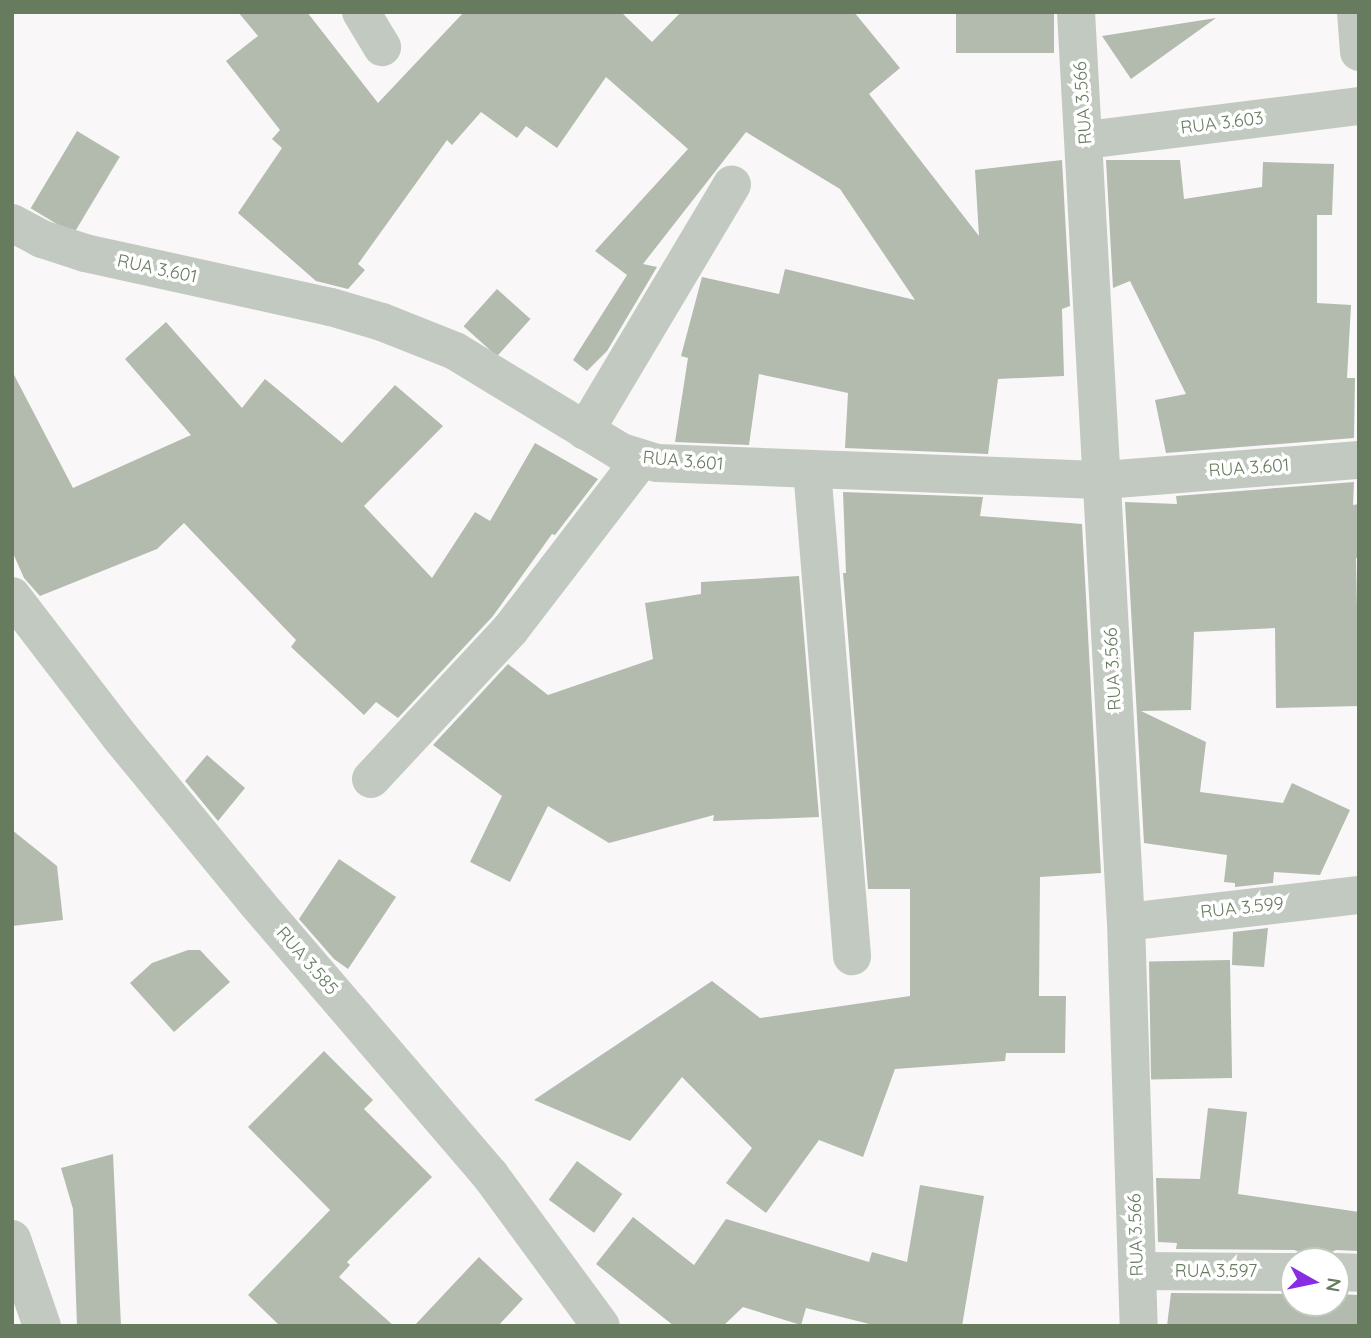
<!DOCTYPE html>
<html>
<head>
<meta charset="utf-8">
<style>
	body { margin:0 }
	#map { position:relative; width:1371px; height:1338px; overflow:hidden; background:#f9f7f8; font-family:Quicksand,sans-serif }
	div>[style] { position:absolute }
	.building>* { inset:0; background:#b2bbad; transform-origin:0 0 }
	.minor>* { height:38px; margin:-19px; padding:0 19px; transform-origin:19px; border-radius:19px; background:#c2c9c0 }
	span { translate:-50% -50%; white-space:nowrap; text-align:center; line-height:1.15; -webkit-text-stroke:7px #fff; paint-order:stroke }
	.street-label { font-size:18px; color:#677b5f }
	.frame { position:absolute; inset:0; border:14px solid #677b5f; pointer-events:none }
	.north { position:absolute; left:1280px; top:1247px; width:70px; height:70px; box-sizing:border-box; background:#fff; border:2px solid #c2cabf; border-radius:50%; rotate:99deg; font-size:19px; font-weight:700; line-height:28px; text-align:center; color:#677b5f }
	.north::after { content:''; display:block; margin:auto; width:24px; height:32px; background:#892de3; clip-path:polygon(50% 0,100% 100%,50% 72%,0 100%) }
</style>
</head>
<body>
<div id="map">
	<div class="building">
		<div style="clip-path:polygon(238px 12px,307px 12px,378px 103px,464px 12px,621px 12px,652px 42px,681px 12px,854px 12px,900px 68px,869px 94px,979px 236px,975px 170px,1062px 160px,1070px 306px,1062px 309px,1064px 376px,998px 379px,988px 454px,845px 448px,848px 393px,759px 374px,749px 445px,675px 442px,688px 358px,681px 356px,702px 277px,779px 294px,785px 269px,915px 300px,840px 189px,746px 132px,643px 264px,657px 267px,607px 351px,587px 371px,573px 360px,627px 275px,595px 251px,688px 149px,606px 77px,557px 148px,526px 126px,517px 138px,481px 112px,452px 145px,447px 140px,358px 264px,365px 270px,348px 289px,316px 281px,238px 213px,282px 148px,272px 139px,280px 130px,226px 61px,258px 36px)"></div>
		<div style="left:956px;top:12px;width:98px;height:41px"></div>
		<div style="clip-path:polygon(1216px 18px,1131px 79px,1102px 36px)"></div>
		<div style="left:77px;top:131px;width:50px;height:90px;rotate:31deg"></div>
		<div style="clip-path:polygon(1106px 160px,1180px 160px,1184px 199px,1262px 187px,1263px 162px,1334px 164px,1332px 215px,1317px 215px,1317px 303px,1351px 305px,1347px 378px,1355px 378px,1354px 438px,1166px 453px,1155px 400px,1186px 394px,1130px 281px,1113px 288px)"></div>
		<div style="left:497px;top:289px;width:45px;height:50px;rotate:42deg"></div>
		<div style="clip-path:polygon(166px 322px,242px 408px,265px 379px,342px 443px,395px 385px,443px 426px,364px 506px,432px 578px,475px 512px,490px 521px,535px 443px,598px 479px,555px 535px,552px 534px,493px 616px,398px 718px,376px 702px,364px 715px,291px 647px,296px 640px,184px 523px,157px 549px,40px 596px,24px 578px,12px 551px,12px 371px,73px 488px,191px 435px,125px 359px)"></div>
		<div style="clip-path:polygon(1354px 482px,1353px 505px,1359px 504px,1359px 558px,1356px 558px,1359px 706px,1276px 708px,1275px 628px,1194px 632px,1191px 710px,1141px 711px,1206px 742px,1200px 792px,1283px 803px,1292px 783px,1350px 810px,1320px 875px,1274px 872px,1273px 883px,1235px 887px,1235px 883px,1224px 882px,1227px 855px,1144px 843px,1125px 502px,1177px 504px,1176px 496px)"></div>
		<div style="clip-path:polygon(843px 492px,983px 497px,980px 516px,1082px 524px,1101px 873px,1040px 877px,1039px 996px,1066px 996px,1065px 1053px,1006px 1053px,1005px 1061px,895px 1069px,863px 1157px,819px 1140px,766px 1213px,726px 1183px,752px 1148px,682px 1077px,630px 1141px,534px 1100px,712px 981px,760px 1018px,910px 996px,910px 889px,868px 889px,843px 573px,846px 573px)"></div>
		<div style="clip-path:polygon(799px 576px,819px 817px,713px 821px,714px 815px,609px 843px,548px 806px,510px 882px,470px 862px,502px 796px,433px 745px,508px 664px,548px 695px,653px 659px,645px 603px,701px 594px,701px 582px)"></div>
		<div style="clip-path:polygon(207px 755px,245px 788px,218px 821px,185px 781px)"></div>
		<div style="clip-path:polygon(12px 830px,57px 866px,63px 920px,12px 926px)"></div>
		<div style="clip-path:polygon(339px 859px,396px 897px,348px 969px,334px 959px,299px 919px)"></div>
		<div style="clip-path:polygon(1268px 928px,1264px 967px,1232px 965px,1233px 932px)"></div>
		<div style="clip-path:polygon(188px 950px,200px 950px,230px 982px,174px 1032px,130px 983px,152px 963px)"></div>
		<div style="left:1230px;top:960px;width:118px;height:81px;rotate:89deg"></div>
		<div style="clip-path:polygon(324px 1051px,373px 1100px,364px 1109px,432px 1177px,347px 1262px,350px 1265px,339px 1277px,394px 1326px,280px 1326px,248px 1295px,330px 1210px,248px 1127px)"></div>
		<div style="clip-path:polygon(1208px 1108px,1247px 1112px,1238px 1194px,1359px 1212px,1359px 1251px,1336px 1250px,1313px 1261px,1304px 1253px,1294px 1250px,1176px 1249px,1177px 1243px,1158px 1242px,1156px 1178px,1200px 1179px)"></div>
		<div style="clip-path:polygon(113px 1154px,121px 1326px,77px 1326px,73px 1209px,61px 1168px)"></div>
		<div style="left:577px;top:1161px;width:56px;height:48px;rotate:36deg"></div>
		<div style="clip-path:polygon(920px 1185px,984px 1196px,962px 1326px,877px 1326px,806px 1308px,801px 1325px,743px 1307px,723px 1326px,674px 1326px,596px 1264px,633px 1217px,694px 1265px,726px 1219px,869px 1262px,872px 1252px,907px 1262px)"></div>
		<div style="clip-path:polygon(479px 1257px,523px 1299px,498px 1326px,414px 1326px)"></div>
		<div style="clip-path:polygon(1171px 1293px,1294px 1294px,1294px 1303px,1336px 1303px,1336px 1294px,1359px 1295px,1359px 1326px,1167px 1326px)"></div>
	</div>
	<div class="minor">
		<div style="left:361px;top:12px;width:41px;rotate:59deg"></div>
		<div style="left:1076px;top:12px;width:911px;rotate:86.86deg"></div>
		<div style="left:1126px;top:922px;width:404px;rotate:88.2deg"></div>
		<div style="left:1356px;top:12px;width:40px;rotate:85.7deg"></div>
		<div style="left:1086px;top:140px;width:275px;rotate:-7.1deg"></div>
		<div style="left:12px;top:223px;width:34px;rotate:28deg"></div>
		<div style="left:42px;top:239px;width:45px;rotate:18deg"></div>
		<div style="left:85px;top:253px;width:252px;rotate:12.4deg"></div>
		<div style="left:331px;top:307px;width:53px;rotate:16.4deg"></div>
		<div style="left:382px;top:322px;width:79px;rotate:21.7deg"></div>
		<div style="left:455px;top:351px;width:194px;rotate:31.3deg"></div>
		<div style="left:621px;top:452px;width:38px;rotate:17deg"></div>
		<div style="left:657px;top:463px;width:447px;rotate:2.2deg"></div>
		<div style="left:1104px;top:480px;width:256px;rotate:-4.5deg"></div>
		<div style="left:585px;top:431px;width:287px;rotate:-59.2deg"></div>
		<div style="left:812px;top:469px;width:489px;rotate:85.3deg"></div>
		<div style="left:12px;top:596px;width:179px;rotate:52.5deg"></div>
		<div style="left:121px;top:738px;width:212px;rotate:50.5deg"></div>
		<div style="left:256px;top:902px;width:360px;rotate:49.4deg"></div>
		<div style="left:490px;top:1175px;width:187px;rotate:53.7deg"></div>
		<div style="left:371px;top:779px;width:204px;rotate:-47deg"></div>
		<div style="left:510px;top:630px;width:215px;rotate:-52.5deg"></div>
		<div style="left:1126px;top:922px;width:235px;rotate:-6.6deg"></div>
		<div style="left:12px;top:1239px;width:92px;rotate:71deg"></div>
		<div style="left:1137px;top:1271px;width:157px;rotate:0.4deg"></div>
		<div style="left:1336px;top:1272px;width:23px;rotate:2deg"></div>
	</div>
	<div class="street-label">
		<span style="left:1083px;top:103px;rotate:-94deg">RUA 3.566</span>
		<span style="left:1222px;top:123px;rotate:-7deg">RUA 3.603</span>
		<span style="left:157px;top:269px;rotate:12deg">RUA 3.601</span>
		<span style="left:683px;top:461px;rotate:5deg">RUA 3.601</span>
		<span style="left:1249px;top:468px;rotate:-4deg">RUA 3.601</span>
		<span style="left:1113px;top:669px;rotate:-93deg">RUA 3.566</span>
		<span style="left:1242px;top:908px;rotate:-6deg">RUA 3.599</span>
		<span style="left:307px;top:961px;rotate:49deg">RUA 3.585</span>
		<span style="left:1136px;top:1235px;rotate:-92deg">RUA 3.566</span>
		<span style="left:1216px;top:1271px">RUA 3.597</span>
	</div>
	<div class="frame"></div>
	<div class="north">N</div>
</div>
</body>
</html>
